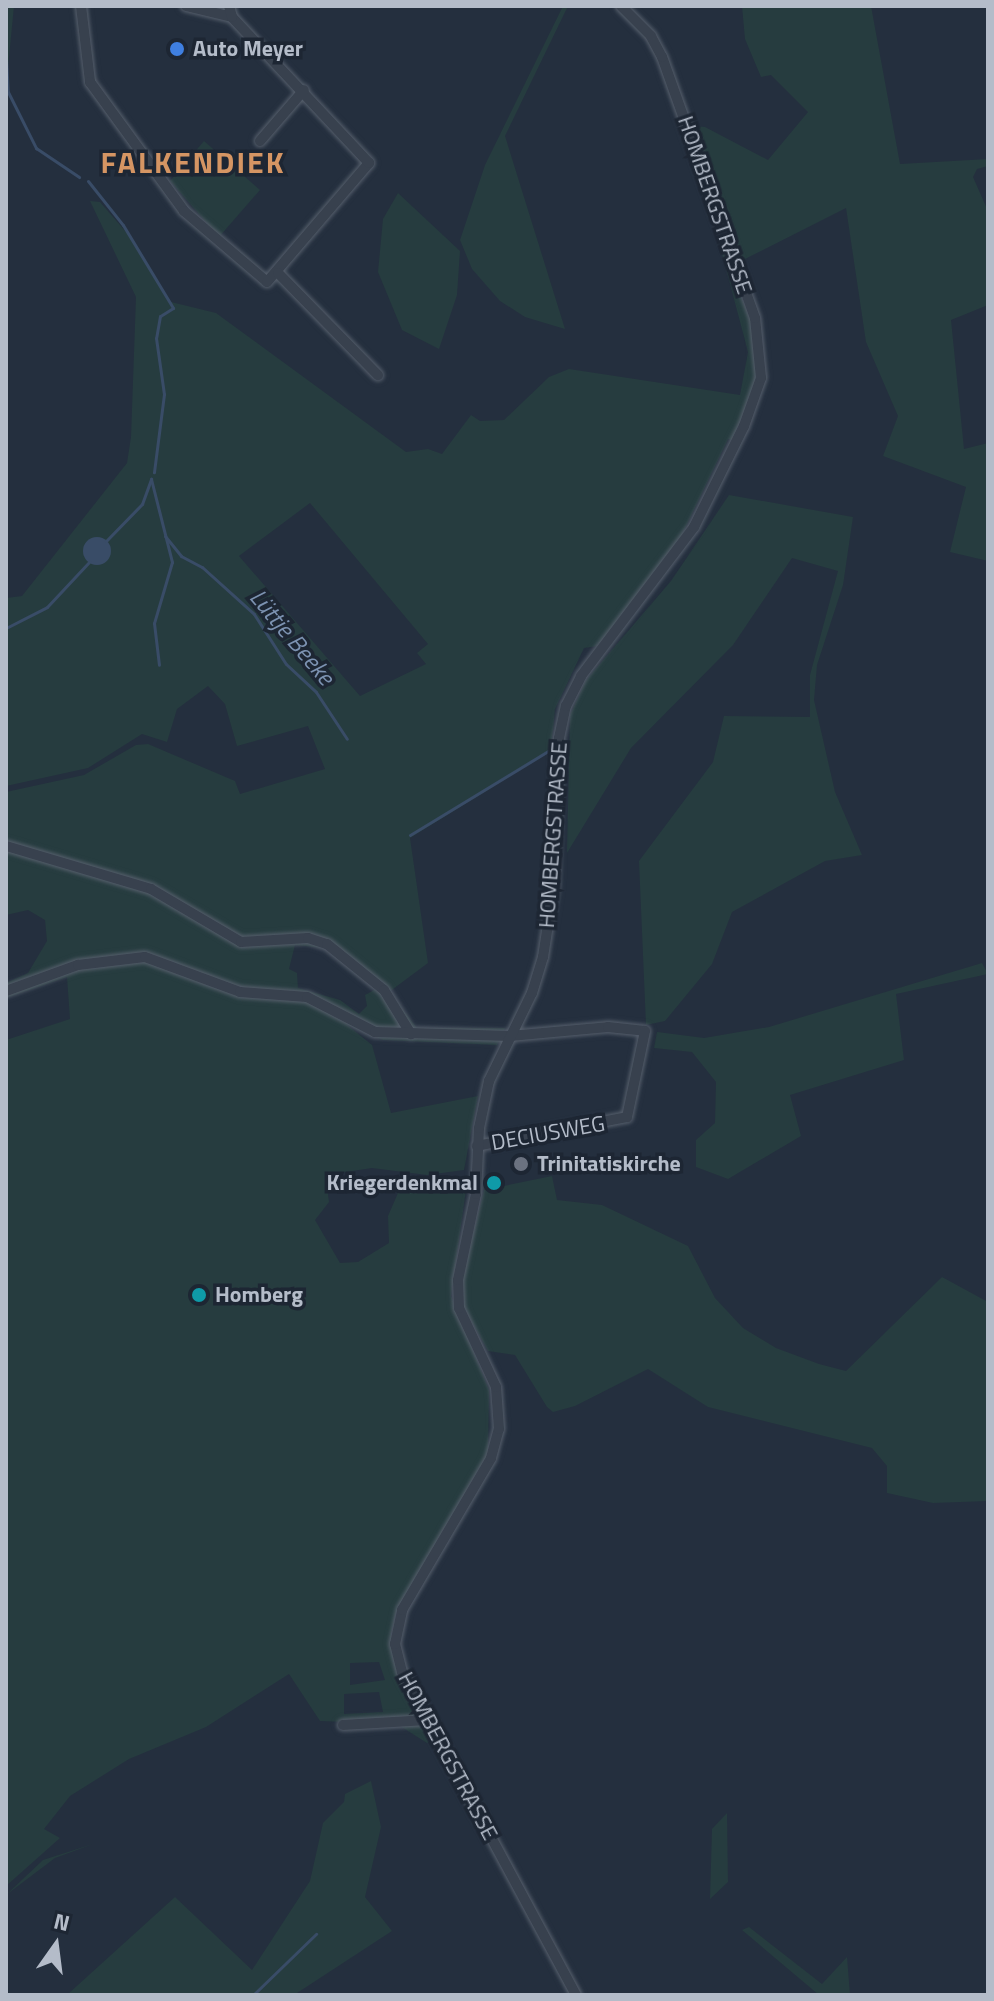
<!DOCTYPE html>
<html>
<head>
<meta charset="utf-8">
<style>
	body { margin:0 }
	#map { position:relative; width:994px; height:2001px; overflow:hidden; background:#242f3e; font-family:"Titillium Web",sans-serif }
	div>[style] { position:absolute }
	.green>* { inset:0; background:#263c3f }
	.water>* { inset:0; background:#394c67 }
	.round { border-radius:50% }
	.stream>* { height:3px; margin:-1.5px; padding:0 1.5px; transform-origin:1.5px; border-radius:1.5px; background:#394c67 }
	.roads { filter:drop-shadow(0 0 2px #565f6c) drop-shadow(0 0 2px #565f6c) }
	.minor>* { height:10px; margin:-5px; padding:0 5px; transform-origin:5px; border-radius:5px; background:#38414e }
	.dots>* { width:22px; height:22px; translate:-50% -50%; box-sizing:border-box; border:4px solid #1d2633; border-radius:50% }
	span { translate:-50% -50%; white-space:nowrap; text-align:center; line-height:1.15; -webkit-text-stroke:7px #1d2633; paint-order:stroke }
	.poi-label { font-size:22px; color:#b4bcc9; font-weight:700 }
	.left { translate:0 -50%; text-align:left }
	.right { translate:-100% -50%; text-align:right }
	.street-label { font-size:22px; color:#b4bcc9 }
	.water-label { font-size:24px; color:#7c92b1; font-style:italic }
	.district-label { font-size:30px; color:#d59563; font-weight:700; letter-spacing:2px }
	.frame { position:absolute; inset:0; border:8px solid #b4bcc9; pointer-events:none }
	.north { position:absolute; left:16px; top:1905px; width:80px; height:80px; -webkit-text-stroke:6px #1d2633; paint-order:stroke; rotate:14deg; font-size:22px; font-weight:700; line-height:32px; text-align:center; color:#b4bcc9 }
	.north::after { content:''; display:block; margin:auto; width:28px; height:36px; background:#b4bcc9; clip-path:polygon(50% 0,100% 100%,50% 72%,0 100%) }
</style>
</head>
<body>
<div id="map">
	<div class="green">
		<div style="clip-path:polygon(6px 6px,14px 6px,6px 88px)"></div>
		<div style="clip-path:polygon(563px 6px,568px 6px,505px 136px,565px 329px,525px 317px,500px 301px,472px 269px,460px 240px,485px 165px)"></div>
		<div style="clip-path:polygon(742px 6px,871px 6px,900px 164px,988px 159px,988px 166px,977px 169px,973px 177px,988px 211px,988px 305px,951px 320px,964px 449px,988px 443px,988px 561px,950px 552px,966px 487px,883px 456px,898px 416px,866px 342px,846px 208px,741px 261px,693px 126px,705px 127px,768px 160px,808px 112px,771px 75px,761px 77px,745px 39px)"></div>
		<div style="clip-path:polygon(204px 141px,260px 190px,219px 237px,170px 181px)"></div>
		<div style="clip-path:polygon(398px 193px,460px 251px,457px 295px,439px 349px,402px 330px,378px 272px,383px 219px)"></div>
		<div style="clip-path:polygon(evenodd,90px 201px,100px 202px,133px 240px,171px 302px,216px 313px,406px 452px,428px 449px,442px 454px,471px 415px,480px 421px,504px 420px,549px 377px,569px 369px,740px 395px,748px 352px,719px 242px,755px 332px,757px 377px,733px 440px,728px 439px,680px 539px,598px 646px,584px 648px,555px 709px,551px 751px,410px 838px,428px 963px,389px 992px,417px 1028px,505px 1028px,497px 1045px,383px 1040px,346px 1024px,372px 1045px,391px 1113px,478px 1096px,464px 1170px,427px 1175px,372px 1168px,339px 1173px,326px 1179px,329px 1202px,315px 1220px,340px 1263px,358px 1262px,389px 1243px,388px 1216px,401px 1186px,467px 1183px,451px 1296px,489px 1390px,488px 1453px,396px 1613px,391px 1634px,400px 1676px,434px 1740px,427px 1743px,397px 1724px,320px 1721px,289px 1674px,206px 1727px,129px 1759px,70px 1796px,44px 1829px,60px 1838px,6px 1886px,6px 1040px,70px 1019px,67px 977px,6px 998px,6px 983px,28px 973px,47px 941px,45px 920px,28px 910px,6px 915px,6px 792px,84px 775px,136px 745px,148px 744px,235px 781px,240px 794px,325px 769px,308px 726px,237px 746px,225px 704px,208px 686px,177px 709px,167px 742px,142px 734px,88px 768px,6px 786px,6px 598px,22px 596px,127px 463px,131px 437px,136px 297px,90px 201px,310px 503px,428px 644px,417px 653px,426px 664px,360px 696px,239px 556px,310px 503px,90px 201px,295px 945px,325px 948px,376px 989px,365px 995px,367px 1006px,359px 1014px,340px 1000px,298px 988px,297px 973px,289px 969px,295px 945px,90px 201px,379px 1662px,385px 1680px,350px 1685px,350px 1663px,379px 1662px,90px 201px,379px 1692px,383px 1712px,344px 1714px,344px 1694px,379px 1692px)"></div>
		<div style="clip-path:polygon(729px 495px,853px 517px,843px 585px,817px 665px,814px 700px,835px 792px,862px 855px,825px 861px,732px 912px,712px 964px,665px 1021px,646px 1025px,639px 861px,713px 762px,724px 716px,810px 717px,810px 675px,838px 571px,792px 558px,733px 645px,631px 748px,567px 853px,570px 715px,586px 680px,671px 581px)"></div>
		<div style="clip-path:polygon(982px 963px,988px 974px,896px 994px,904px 1060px,790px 1095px,801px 1136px,728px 1179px,696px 1167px,696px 1140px,715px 1123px,716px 1082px,692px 1052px,654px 1048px,657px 1032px,704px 1038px,769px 1027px)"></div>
		<div style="clip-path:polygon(552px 1176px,557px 1200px,602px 1205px,688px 1246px,715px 1298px,743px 1328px,776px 1348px,819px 1364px,846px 1371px,942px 1277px,988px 1302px,988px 1501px,933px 1503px,887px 1493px,887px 1466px,872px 1448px,708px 1407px,648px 1369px,575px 1406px,553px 1412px,547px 1407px,515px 1355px,488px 1351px,462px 1304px,463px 1275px,484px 1190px)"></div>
		<div style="clip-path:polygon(371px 1781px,381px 1827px,365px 1897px,392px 1931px,294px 1995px,68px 1994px,175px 1897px,252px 1970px,310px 1881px,323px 1823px,344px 1802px,345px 1794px)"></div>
		<div style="clip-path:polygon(727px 1813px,728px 1882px,710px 1899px,712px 1829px)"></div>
		<div style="clip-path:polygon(93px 1844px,55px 1858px,6px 1895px,43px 1860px)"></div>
		<div style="clip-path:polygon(749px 1927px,822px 1984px,847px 1957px,850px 1995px,819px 1995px,742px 1930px)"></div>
	</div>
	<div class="water">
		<div class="round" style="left:83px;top:537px;width:28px;height:28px"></div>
	</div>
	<div class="stream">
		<div style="left:6px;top:58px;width:34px;rotate:87deg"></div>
		<div style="left:8px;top:92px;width:63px;rotate:63.4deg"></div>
		<div style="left:36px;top:148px;width:52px;rotate:34deg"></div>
		<div style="left:88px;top:181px;width:56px;rotate:51.5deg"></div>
		<div style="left:123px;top:225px;width:97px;rotate:58.9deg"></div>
		<div style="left:173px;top:308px;width:15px;rotate:148deg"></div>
		<div style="left:160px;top:316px;width:22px;rotate:100deg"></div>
		<div style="left:156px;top:338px;width:57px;rotate:81.9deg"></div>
		<div style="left:164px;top:394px;width:79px;rotate:97.3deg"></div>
		<div style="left:151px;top:479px;width:86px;rotate:75.8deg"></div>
		<div style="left:172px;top:562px;width:64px;rotate:106.4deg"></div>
		<div style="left:154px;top:623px;width:42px;rotate:83.2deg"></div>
		<div style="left:165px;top:536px;width:26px;rotate:51deg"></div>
		<div style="left:181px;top:556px;width:24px;rotate:28deg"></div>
		<div style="left:202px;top:567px;width:70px;rotate:42.1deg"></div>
		<div style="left:254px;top:614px;width:59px;rotate:57.4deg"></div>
		<div style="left:286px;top:664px;width:41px;rotate:43deg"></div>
		<div style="left:316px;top:692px;width:56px;rotate:56.6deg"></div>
		<div style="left:106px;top:541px;width:52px;rotate:-45.8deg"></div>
		<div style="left:142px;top:504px;width:27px;rotate:-70deg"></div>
		<div style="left:6px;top:628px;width:46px;rotate:-27.1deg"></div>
		<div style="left:47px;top:607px;width:62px;rotate:-47deg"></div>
		<div style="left:410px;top:835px;width:162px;rotate:-31.3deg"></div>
		<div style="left:253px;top:1995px;width:88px;rotate:-44.1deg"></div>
	</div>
	<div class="roads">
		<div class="minor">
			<div style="left:81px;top:6px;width:77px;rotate:83.2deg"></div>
			<div style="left:90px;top:82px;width:160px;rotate:53.9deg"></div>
			<div style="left:184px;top:211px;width:109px;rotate:40.5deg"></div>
			<div style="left:267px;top:282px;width:157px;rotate:-49.4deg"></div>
			<div style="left:369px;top:163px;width:200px;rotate:-133.2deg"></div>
			<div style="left:186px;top:6px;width:47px;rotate:13.4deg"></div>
			<div style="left:232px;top:17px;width:11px;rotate:-105deg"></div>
			<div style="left:260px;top:141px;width:67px;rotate:-49.2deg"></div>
			<div style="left:278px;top:273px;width:143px;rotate:45.6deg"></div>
			<div style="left:6px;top:846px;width:151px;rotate:16.5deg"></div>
			<div style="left:151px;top:889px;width:104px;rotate:30.5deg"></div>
			<div style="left:241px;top:942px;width:67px;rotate:-3.4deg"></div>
			<div style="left:308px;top:938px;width:20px;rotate:18deg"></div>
			<div style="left:327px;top:944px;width:73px;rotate:38.9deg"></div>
			<div style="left:384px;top:990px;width:52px;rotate:58.5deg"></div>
			<div style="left:6px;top:991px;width:77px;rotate:-19.9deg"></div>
			<div style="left:78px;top:965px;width:67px;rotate:-6.8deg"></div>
			<div style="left:145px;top:957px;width:101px;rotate:20.2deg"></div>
			<div style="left:240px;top:992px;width:67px;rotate:4.3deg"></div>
			<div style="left:307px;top:997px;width:76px;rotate:27.2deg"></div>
			<div style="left:375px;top:1032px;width:135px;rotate:1.7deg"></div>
			<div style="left:510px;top:1036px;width:98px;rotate:-5.2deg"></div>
			<div style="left:608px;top:1027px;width:37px;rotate:6deg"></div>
			<div style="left:645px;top:1031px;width:88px;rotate:101.8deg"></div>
			<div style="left:627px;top:1117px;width:153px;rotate:169.1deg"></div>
			<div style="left:343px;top:1725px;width:84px;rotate:-3.4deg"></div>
			<div style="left:576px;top:1995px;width:367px;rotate:-118.3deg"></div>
			<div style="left:402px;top:1672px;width:29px;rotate:-104deg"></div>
			<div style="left:395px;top:1644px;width:35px;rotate:-78deg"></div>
			<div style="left:402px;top:1610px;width:176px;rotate:-59.6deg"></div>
			<div style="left:491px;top:1458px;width:30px;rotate:-75deg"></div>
			<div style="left:499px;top:1429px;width:42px;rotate:-94.1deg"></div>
			<div style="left:496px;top:1387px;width:87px;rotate:-115.1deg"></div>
			<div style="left:459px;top:1308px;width:28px;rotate:-92deg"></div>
			<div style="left:458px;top:1280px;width:88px;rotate:-78.2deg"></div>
			<div style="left:476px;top:1194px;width:66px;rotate:-87.4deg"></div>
			<div style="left:479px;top:1128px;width:48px;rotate:-78deg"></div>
			<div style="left:489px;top:1081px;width:98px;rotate:-64deg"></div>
			<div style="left:532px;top:993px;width:38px;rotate:-73deg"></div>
			<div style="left:543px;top:957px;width:72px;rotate:-81.2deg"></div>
			<div style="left:554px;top:886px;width:148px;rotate:-88.1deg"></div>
			<div style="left:559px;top:738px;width:33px;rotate:-78deg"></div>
			<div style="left:566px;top:706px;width:34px;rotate:-63deg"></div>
			<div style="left:581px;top:676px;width:187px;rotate:-52.8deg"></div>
			<div style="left:694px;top:527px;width:113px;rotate:-63.7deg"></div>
			<div style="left:744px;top:426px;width:51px;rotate:-70.5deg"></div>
			<div style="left:761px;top:378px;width:60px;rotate:-95.7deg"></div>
			<div style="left:755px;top:318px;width:277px;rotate:-109.6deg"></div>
			<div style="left:662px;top:57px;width:24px;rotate:-118deg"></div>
			<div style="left:651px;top:36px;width:42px;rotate:-135deg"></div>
		</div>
	</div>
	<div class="dots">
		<div style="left:177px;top:49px;background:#3f7fe0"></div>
		<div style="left:521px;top:1164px;background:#6b7280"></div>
		<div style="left:494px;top:1183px;background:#0f9aa8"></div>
		<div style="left:199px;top:1295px;background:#0f9aa8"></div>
	</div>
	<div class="poi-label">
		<span class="left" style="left:193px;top:49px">Auto Meyer</span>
		<span class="left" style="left:537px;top:1164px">Trinitatiskirche</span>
		<span class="right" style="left:478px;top:1183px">Kriegerdenkmal</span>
		<span class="left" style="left:215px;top:1295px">Homberg</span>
	</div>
	<div class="street-label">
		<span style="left:715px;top:205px;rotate:71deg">HOMBERGSTRASSE</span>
		<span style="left:553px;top:835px;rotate:-86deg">HOMBERGSTRASSE</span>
		<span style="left:548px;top:1133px;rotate:-10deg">DECIUSWEG</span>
		<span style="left:448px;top:1756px;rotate:62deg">HOMBERGSTRASSE</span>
	</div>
	<div class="water-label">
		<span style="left:292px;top:637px;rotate:50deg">Lüttje Beeke</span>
	</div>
	<div class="district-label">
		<span style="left:193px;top:162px">FALKENDIEK</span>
	</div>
	<div class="frame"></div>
	<div class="north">N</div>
</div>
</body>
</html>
